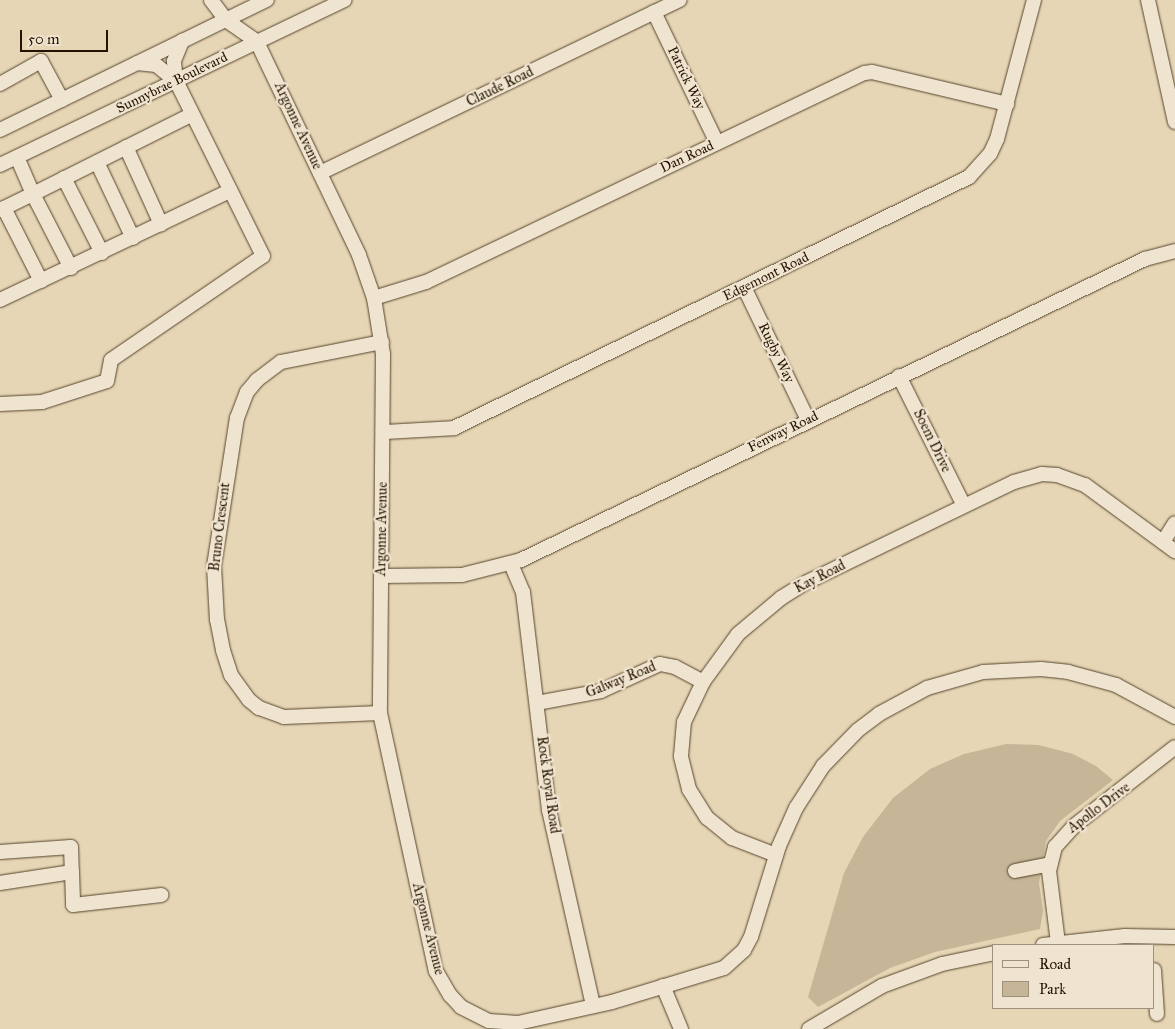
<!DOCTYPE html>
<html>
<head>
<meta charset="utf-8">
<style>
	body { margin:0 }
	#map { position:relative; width:1175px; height:1029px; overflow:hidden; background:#e7d6b5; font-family:"IM FELL Great Primer",serif }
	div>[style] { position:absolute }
	.green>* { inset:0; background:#c6b596 }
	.roads { filter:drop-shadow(0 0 1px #56442d) drop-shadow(0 0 1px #56442d) }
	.minor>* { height:14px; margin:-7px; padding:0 7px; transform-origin:7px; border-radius:7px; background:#efe4cf }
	span { translate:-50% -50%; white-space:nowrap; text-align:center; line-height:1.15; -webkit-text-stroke:4.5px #efe4cf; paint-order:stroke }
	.street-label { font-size:14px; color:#251300 }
	.legend { position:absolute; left:992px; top:944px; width:162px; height:65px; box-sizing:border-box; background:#efe4cf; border:1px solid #9e907c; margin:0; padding:6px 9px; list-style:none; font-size:15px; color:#251300 }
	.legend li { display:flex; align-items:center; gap:10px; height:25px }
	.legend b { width:25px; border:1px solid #9e907c }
	.scale { position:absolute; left:20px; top:30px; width:88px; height:22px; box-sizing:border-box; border:2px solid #251300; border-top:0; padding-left:6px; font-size:15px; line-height:18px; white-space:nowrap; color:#251300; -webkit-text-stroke:4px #efe4cf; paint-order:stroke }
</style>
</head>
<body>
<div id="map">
	<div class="green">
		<div style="clip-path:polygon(1006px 744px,1039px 745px,1073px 754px,1096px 766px,1113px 780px,1060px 821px,1046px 841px,1039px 883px,1043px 911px,1040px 929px,935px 952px,890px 968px,818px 1007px,808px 997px,844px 873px,863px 837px,893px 798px,930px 769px,964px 754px)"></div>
	</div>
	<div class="roads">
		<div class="minor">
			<div style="left:211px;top:0;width:25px;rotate:53deg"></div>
			<div style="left:226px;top:20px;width:38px;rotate:35deg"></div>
			<div style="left:257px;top:42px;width:236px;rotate:64.4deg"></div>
			<div style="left:359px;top:255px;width:46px;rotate:70.8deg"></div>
			<div style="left:374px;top:298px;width:57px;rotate:80.9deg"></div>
			<div style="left:383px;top:354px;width:359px;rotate:90.5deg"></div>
			<div style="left:380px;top:713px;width:264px;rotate:77.8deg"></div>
			<div style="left:436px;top:971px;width:28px;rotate:60deg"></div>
			<div style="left:450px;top:995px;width:16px;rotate:47deg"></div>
			<div style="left:461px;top:1007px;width:31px;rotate:27deg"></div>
			<div style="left:489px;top:1021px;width:29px;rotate:4deg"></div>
			<div style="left:518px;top:1023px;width:96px;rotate:-12.6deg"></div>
			<div style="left:612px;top:1002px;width:117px;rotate:-16.9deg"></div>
			<div style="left:724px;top:968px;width:27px;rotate:-42deg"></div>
			<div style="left:744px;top:950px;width:15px;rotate:-62deg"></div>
			<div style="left:751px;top:937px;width:95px;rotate:-72.9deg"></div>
			<div style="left:779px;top:846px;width:42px;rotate:-65.9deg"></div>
			<div style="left:796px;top:808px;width:50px;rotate:-57.3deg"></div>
			<div style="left:823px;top:766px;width:50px;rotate:-45.8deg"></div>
			<div style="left:858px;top:730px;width:26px;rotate:-37deg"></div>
			<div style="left:879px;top:714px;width:55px;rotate:-28.4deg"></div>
			<div style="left:927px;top:688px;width:58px;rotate:-15.9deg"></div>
			<div style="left:983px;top:672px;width:58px;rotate:-3deg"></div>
			<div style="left:1041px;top:669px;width:27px;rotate:6deg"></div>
			<div style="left:1068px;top:672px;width:50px;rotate:15.2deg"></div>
			<div style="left:1116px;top:685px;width:67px;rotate:28.5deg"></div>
			<div style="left:1148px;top:0;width:125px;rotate:77.5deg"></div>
			<div style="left:654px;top:12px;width:145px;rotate:64.3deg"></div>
			<div style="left:176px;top:81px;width:20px;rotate:-96deg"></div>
			<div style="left:174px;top:61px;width:22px;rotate:-68deg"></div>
			<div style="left:0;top:84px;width:47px;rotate:-29.3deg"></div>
			<div style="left:41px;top:61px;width:44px;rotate:61.7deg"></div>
			<div style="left:0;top:130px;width:297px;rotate:-26deg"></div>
			<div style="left:126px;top:147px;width:85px;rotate:65.6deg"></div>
			<div style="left:97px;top:162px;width:84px;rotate:64.7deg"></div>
			<div style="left:0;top:165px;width:382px;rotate:-25.6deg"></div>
			<div style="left:320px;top:173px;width:399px;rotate:-25.7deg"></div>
			<div style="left:64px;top:178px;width:84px;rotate:63.1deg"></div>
			<div style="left:4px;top:208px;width:82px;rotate:63.1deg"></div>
			<div style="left:0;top:210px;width:37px;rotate:-26deg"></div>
			<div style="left:33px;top:194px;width:40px;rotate:-113.4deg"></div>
			<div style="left:71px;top:268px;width:83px;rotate:-117.2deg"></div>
			<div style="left:33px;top:194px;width:177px;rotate:-26.6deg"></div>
			<div style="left:744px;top:287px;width:148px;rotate:64.3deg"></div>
			<div style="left:374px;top:298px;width:54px;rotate:-17.1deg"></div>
			<div style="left:426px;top:282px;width:486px;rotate:-25.5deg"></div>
			<div style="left:865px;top:73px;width:7px;rotate:-8deg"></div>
			<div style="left:872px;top:72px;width:139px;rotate:13.3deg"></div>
			<div style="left:0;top:300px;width:255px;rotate:-25.4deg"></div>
			<div style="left:899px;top:376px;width:145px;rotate:63.4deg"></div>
			<div style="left:0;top:404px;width:42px;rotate:-2.7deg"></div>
			<div style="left:42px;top:402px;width:68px;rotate:-17.9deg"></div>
			<div style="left:107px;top:381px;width:21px;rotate:-79deg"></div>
			<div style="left:111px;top:360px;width:184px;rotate:-34.4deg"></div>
			<div style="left:263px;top:256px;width:195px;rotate:-116.4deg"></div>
			<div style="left:176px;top:81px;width:26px;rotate:-141deg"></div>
			<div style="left:156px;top:65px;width:19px;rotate:-174deg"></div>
			<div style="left:383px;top:432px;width:71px;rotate:-3.2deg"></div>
			<div style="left:454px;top:428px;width:573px;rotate:-25.98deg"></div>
			<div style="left:969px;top:177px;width:31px;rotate:-48deg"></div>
			<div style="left:990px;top:154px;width:17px;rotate:-65deg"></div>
			<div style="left:997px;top:139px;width:144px;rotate:-75.1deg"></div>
			<div style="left:1163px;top:542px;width:22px;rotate:-58deg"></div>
			<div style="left:511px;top:564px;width:30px;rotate:67deg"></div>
			<div style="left:523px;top:592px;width:220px;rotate:83.2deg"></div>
			<div style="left:549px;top:810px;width:201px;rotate:77.3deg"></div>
			<div style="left:382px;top:576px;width:80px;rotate:-0.7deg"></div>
			<div style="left:462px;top:575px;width:61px;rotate:-14.3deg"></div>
			<div style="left:521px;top:560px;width:693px;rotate:-25.75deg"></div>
			<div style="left:1145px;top:259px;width:31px;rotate:-15deg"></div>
			<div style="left:537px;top:703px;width:65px;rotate:-10.6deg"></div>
			<div style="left:601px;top:691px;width:65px;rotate:-24.6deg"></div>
			<div style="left:660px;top:664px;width:15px;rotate:11deg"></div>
			<div style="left:675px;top:667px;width:32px;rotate:28deg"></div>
			<div style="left:380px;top:713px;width:96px;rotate:177.6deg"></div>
			<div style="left:284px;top:717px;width:27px;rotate:-160deg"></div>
			<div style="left:259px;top:708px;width:13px;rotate:-141deg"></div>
			<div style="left:249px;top:700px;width:31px;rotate:-126deg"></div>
			<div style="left:231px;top:675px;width:26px;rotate:-108deg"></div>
			<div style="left:223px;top:650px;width:31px;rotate:-101deg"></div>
			<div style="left:217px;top:620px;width:54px;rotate:-93.2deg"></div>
			<div style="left:214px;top:566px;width:150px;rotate:-81.2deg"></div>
			<div style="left:237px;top:418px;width:28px;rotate:-69deg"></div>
			<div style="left:247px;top:392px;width:16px;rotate:-50deg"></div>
			<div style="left:257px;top:380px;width:30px;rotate:-37deg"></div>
			<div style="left:281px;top:362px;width:103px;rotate:-11.2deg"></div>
			<div style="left:0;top:852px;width:71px;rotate:-4deg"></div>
			<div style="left:71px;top:847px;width:25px;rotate:88deg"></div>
			<div style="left:72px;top:872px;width:73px;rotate:171.3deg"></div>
			<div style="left:776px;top:855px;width:47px;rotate:-158.9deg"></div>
			<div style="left:732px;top:838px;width:32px;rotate:-141deg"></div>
			<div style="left:707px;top:818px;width:34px;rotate:-122deg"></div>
			<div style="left:689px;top:789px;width:34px;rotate:-104deg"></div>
			<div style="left:681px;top:756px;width:34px;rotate:-85deg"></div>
			<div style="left:684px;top:722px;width:44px;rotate:-64.6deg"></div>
			<div style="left:703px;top:682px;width:59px;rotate:-53.9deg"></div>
			<div style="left:738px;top:634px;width:56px;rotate:-39.9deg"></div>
			<div style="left:781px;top:598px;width:28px;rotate:-32deg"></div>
			<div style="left:805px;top:583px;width:232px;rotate:-25.8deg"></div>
			<div style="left:1014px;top:482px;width:29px;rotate:-16deg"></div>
			<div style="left:1042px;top:474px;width:15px;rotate:4deg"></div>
			<div style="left:1057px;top:475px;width:30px;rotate:20deg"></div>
			<div style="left:1085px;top:485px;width:112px;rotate:36.3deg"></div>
			<div style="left:1015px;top:871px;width:36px;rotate:-11deg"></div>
			<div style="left:72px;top:872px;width:33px;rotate:88deg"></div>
			<div style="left:73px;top:905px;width:89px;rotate:-6.5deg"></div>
			<div style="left:1058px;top:943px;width:73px;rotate:-97.1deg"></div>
			<div style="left:1049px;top:871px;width:25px;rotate:-76deg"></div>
			<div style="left:1055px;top:847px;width:28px;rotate:-48deg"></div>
			<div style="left:1074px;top:826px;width:128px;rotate:-38deg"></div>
			<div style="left:1043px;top:945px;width:82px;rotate:-6.3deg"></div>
			<div style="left:1125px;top:936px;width:50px;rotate:1.1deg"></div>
			<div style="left:1154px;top:970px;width:44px;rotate:86.1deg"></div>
			<div style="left:663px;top:986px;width:47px;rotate:67.3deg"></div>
			<div style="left:809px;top:1029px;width:85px;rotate:-30.5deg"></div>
			<div style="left:882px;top:986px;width:64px;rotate:-20.1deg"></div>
			<div style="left:942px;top:964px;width:53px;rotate:-11.9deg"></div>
		</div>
	</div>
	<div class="street-label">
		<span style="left:686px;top:78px;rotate:64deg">Patrick Way</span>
		<span style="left:172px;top:83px;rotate:-26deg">Sunnybrae Boulevard</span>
		<span style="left:500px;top:87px;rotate:-26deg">Claude Road</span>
		<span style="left:298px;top:126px;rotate:65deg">Argonne Avenue</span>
		<span style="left:687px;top:157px;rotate:-25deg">Dan Road</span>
		<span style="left:766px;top:277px;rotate:-26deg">Edgemont Road</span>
		<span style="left:776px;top:353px;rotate:64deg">Rugby Way</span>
		<span style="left:783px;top:432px;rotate:-26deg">Fenway Road</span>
		<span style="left:932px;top:441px;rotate:64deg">Soem Drive</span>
		<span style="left:220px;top:527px;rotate:-83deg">Bruno Crescent</span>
		<span style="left:382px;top:529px;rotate:-89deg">Argonne Avenue</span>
		<span style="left:820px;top:577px;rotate:-27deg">Kay Road</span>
		<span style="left:621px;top:680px;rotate:-22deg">Galway Road</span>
		<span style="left:548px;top:785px;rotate:82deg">Rock Royal Road</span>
		<span style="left:1099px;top:808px;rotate:-37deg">Apollo Drive</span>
		<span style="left:428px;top:929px;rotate:76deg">Argonne Avenue</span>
	</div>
	<ul class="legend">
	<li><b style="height:6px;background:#efe4cf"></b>Road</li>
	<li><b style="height:14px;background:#c6b596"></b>Park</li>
	</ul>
	<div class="scale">50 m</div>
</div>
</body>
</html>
